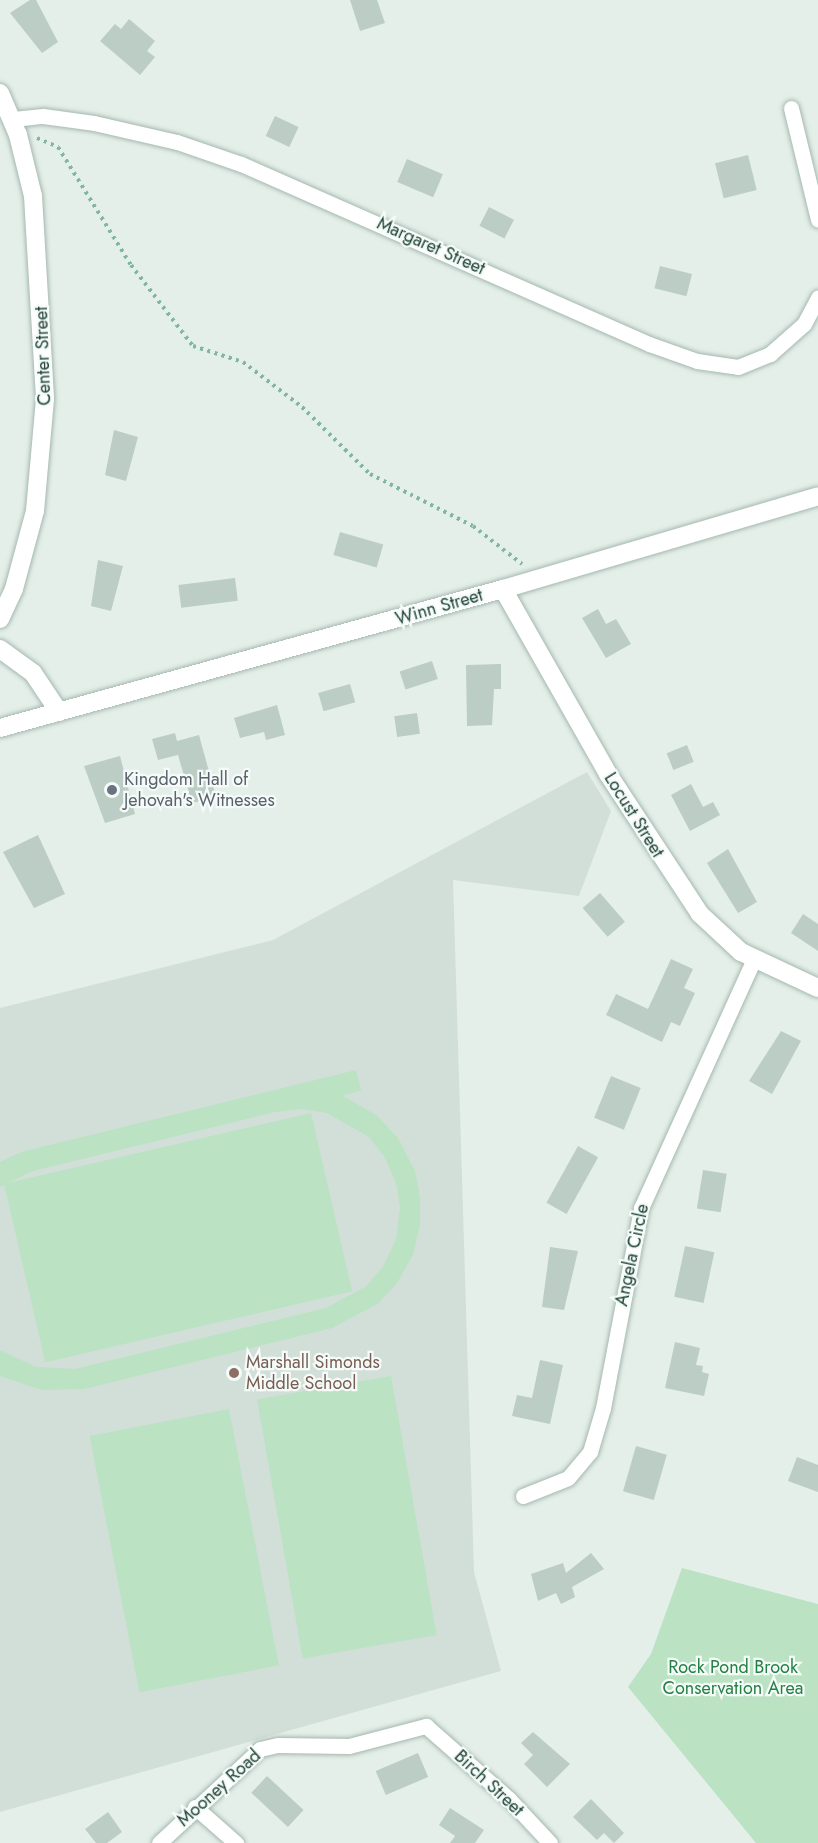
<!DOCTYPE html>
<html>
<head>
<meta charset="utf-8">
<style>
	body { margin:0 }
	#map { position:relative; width:818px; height:1843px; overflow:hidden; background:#e4efe9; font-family:Jost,sans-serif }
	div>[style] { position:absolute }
	.built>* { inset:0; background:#d2dfd8 }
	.green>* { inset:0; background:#bae2c3; transform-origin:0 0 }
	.building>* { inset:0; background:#bbcdc5; transform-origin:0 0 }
	.path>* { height:4px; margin-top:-2px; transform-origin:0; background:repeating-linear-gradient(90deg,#80b6a3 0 3px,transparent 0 7.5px) }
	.roads { filter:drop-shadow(0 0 2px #a5b8b0) drop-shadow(0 0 2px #a5b8b0) }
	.street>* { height:15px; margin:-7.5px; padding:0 7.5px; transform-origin:7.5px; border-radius:7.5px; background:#fff }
	.secondary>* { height:18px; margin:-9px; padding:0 9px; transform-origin:9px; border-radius:9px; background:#fff }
	.dots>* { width:16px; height:16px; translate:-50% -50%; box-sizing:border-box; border:3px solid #f5fbf8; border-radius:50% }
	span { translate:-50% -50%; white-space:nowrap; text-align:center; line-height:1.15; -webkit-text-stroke:4.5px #f5fbf8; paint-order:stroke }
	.street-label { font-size:18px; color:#204338 }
	.worship-label { font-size:18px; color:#5b616d }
	.left { translate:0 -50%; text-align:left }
	.education-label { font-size:18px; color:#785e54 }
	.park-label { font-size:18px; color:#258044 }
</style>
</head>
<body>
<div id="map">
	<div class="built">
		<div style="clip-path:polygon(587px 772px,611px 811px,579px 896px,453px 880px,474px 1572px,501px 1671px,0 1812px,0 1008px,273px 940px)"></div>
	</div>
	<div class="green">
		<div style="clip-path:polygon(356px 1070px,361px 1090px,343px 1096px,376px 1115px,398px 1138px,415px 1171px,420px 1197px,420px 1224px,413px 1255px,397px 1283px,379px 1303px,332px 1328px,84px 1389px,41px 1390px,0 1376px,0 1350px,36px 1367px,75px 1369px,326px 1308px,365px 1287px,383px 1267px,396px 1239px,400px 1208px,397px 1186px,385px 1158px,369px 1137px,327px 1113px,301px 1109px,275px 1112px,33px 1171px,0 1187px,0 1162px,21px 1152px)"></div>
		<div style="left:311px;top:1113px;width:183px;height:315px;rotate:77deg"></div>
		<div style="left:391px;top:1376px;width:263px;height:136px;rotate:80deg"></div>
		<div style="left:229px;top:1409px;width:261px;height:142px;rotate:79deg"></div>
		<div style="clip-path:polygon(682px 1568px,818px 1604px,818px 1843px,756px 1843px,628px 1687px,651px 1654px)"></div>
	</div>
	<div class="building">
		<div style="clip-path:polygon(30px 0,36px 0,58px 42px,42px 53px,10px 13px)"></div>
		<div style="clip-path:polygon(350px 0,377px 0,385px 23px,360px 31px)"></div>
		<div style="clip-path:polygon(129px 19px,155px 41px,147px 51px,155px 57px,140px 75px,100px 41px,115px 24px,121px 29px)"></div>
		<div style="left:275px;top:116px;width:26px;height:22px;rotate:25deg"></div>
		<div style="left:748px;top:155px;width:36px;height:34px;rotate:76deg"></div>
		<div style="left:407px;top:159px;width:39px;height:25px;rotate:23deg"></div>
		<div style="left:489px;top:207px;width:28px;height:21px;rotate:27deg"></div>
		<div style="left:660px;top:266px;width:33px;height:23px;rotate:14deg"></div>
		<div style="clip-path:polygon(114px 430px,138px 437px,126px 481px,105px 475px)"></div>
		<div style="left:340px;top:532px;width:45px;height:24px;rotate:16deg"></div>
		<div style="clip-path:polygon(98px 560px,123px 566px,111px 611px,91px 606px)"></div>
		<div style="left:235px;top:578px;width:23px;height:57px;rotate:83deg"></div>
		<div style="clip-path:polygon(598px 609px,606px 624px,616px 619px,631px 644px,606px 658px,582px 618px)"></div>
		<div style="left:432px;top:661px;width:19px;height:34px;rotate:72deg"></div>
		<div style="clip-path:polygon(501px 664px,501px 689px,494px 689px,492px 725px,467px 726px,466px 665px)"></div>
		<div style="left:350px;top:684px;width:19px;height:33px;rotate:74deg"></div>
		<div style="clip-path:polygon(277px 705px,285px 735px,266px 740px,264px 732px,240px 738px,234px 718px)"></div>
		<div style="left:417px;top:713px;width:21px;height:23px;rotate:82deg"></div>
		<div style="clip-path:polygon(175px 733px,177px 741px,199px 735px,216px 797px,192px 803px,178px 755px,158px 760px,152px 739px)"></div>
		<div style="left:687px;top:745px;width:18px;height:22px;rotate:68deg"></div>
		<div style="clip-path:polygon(120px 756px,135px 814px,105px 823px,84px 766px)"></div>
		<div style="clip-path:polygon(691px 784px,703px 807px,713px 802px,720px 815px,690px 831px,671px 795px)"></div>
		<div style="clip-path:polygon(38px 835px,65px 894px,34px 908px,3px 852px)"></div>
		<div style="clip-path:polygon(728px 849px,757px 902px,738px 913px,707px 863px)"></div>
		<div style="left:600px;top:893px;width:38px;height:23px;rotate:49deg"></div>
		<div style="clip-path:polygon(803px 914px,818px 924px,818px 951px,791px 933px)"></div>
		<div style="clip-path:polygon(671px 959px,693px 969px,684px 988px,695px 993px,680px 1026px,671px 1022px,662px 1042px,606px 1015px,616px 994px,648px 1009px)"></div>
		<div style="clip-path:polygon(781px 1031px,801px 1041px,772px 1094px,749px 1081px)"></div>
		<div style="left:611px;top:1076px;width:32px;height:45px;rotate:22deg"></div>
		<div style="left:578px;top:1146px;width:23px;height:65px;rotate:29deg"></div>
		<div style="left:703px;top:1170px;width:24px;height:39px;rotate:9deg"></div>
		<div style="left:685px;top:1246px;width:30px;height:52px;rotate:12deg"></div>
		<div style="clip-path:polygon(550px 1247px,578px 1251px,564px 1310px,542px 1307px)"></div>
		<div style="clip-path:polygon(675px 1342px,700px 1348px,696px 1365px,703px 1366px,702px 1372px,709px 1374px,704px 1396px,665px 1388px)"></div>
		<div style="clip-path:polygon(540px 1360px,563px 1365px,550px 1424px,512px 1416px,517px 1395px,532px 1398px)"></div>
		<div style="left:636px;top:1446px;width:32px;height:47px;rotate:16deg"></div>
		<div style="clip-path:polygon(797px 1457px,818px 1465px,818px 1492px,788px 1481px)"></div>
		<div style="clip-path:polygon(591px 1553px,604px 1569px,572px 1587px,575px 1597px,561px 1604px,556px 1593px,538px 1601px,531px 1574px,563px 1563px,566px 1573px)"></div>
		<div style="clip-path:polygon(533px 1732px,570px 1764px,547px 1787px,524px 1764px,533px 1755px,521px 1743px)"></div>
		<div style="left:418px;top:1753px;width:26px;height:46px;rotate:67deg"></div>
		<div style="left:267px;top:1776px;width:50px;height:23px;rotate:43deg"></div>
		<div style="clip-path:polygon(591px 1799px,624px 1833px,614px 1843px,604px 1833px,597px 1840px,573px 1817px)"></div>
		<div style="clip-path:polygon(450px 1808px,484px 1830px,475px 1843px,450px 1843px,455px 1836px,439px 1825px)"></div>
		<div style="clip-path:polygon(108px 1812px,122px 1832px,107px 1843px,96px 1843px,85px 1829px)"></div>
	</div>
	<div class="path">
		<div style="left:37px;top:138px;width:23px;rotate:23deg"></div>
		<div style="left:58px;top:147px;width:139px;rotate:58.3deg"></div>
		<div style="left:131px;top:265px;width:102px;rotate:52.6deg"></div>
		<div style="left:193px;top:346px;width:52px;rotate:17.7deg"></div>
		<div style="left:243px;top:362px;width:74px;rotate:37.3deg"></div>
		<div style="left:302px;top:407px;width:95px;rotate:44.6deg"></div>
		<div style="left:370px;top:474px;width:115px;rotate:26.8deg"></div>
		<div style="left:473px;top:526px;width:62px;rotate:37.8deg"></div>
	</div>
	<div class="roads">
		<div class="street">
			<div style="left:791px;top:108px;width:115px;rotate:76.4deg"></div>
			<div style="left:13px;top:119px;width:30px;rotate:-6deg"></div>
			<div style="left:43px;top:116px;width:51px;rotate:7.8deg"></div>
			<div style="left:94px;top:123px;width:85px;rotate:12.9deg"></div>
			<div style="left:177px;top:142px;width:68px;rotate:19deg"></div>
			<div style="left:241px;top:164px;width:446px;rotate:23.8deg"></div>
			<div style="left:649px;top:344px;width:51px;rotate:19.5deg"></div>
			<div style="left:697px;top:361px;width:41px;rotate:8.3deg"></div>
			<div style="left:738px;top:367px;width:35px;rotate:-22deg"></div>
			<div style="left:770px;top:354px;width:45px;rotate:-41.4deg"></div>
			<div style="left:804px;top:324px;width:30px;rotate:-62deg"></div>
			<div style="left:523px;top:1496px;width:48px;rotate:-21.8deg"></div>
			<div style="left:568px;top:1478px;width:34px;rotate:-50deg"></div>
			<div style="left:590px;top:1452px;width:46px;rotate:-73.5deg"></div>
			<div style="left:603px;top:1408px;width:204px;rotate:-79.2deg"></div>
			<div style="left:641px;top:1208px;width:273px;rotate:-65.6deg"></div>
			<div style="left:195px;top:1807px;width:55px;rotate:41.3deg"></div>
			<div style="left:159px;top:1843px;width:138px;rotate:-42.9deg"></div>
			<div style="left:260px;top:1749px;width:18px;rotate:-13deg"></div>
			<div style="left:278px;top:1745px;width:71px;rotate:0.8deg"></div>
			<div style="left:349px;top:1746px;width:80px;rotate:-14.6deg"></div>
			<div style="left:426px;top:1726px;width:111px;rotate:41.3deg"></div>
			<div style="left:509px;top:1799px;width:60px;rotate:47deg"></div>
		</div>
		<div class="secondary">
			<div style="left:0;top:93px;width:46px;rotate:66.8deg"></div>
			<div style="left:18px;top:135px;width:63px;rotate:76.2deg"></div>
			<div style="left:33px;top:196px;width:203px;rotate:86.6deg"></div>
			<div style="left:45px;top:399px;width:112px;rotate:95.1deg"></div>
			<div style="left:35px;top:511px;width:81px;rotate:105.1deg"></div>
			<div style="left:14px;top:589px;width:33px;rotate:115deg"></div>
			<div style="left:503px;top:589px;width:213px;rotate:60.4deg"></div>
			<div style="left:608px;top:774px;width:168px;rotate:56.7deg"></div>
			<div style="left:700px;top:914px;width:56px;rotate:42.8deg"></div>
			<div style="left:741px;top:952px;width:85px;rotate:25.1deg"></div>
			<div style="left:0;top:649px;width:41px;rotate:36deg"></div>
			<div style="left:33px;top:673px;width:47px;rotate:56.3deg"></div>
			<div style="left:0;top:728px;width:522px;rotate:-15.45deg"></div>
			<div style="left:503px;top:589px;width:328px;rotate:-16.4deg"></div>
		</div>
	</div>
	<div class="dots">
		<div style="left:112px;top:790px;background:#6b7280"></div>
		<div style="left:234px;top:1373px;background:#8d6e63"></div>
	</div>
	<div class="street-label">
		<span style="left:431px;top:246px;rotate:24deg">Margaret Street</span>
		<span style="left:43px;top:356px;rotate:-92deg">Center Street</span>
		<span style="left:439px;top:607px;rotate:-16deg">Winn Street</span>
		<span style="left:634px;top:815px;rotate:58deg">Locust Street</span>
		<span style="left:632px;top:1255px;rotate:-78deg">Angela Circle</span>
		<span style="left:489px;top:1783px;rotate:43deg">Birch Street</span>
		<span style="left:219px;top:1788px;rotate:-42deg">Mooney Road</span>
	</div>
	<div class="worship-label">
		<span class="left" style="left:124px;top:790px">Kingdom Hall of<br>Jehovah's Witnesses</span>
	</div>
	<div class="education-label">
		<span class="left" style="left:246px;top:1373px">Marshall Simonds<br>Middle School</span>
	</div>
	<div class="park-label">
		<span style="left:733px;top:1678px">Rock Pond Brook<br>Conservation Area</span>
	</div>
</div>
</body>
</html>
